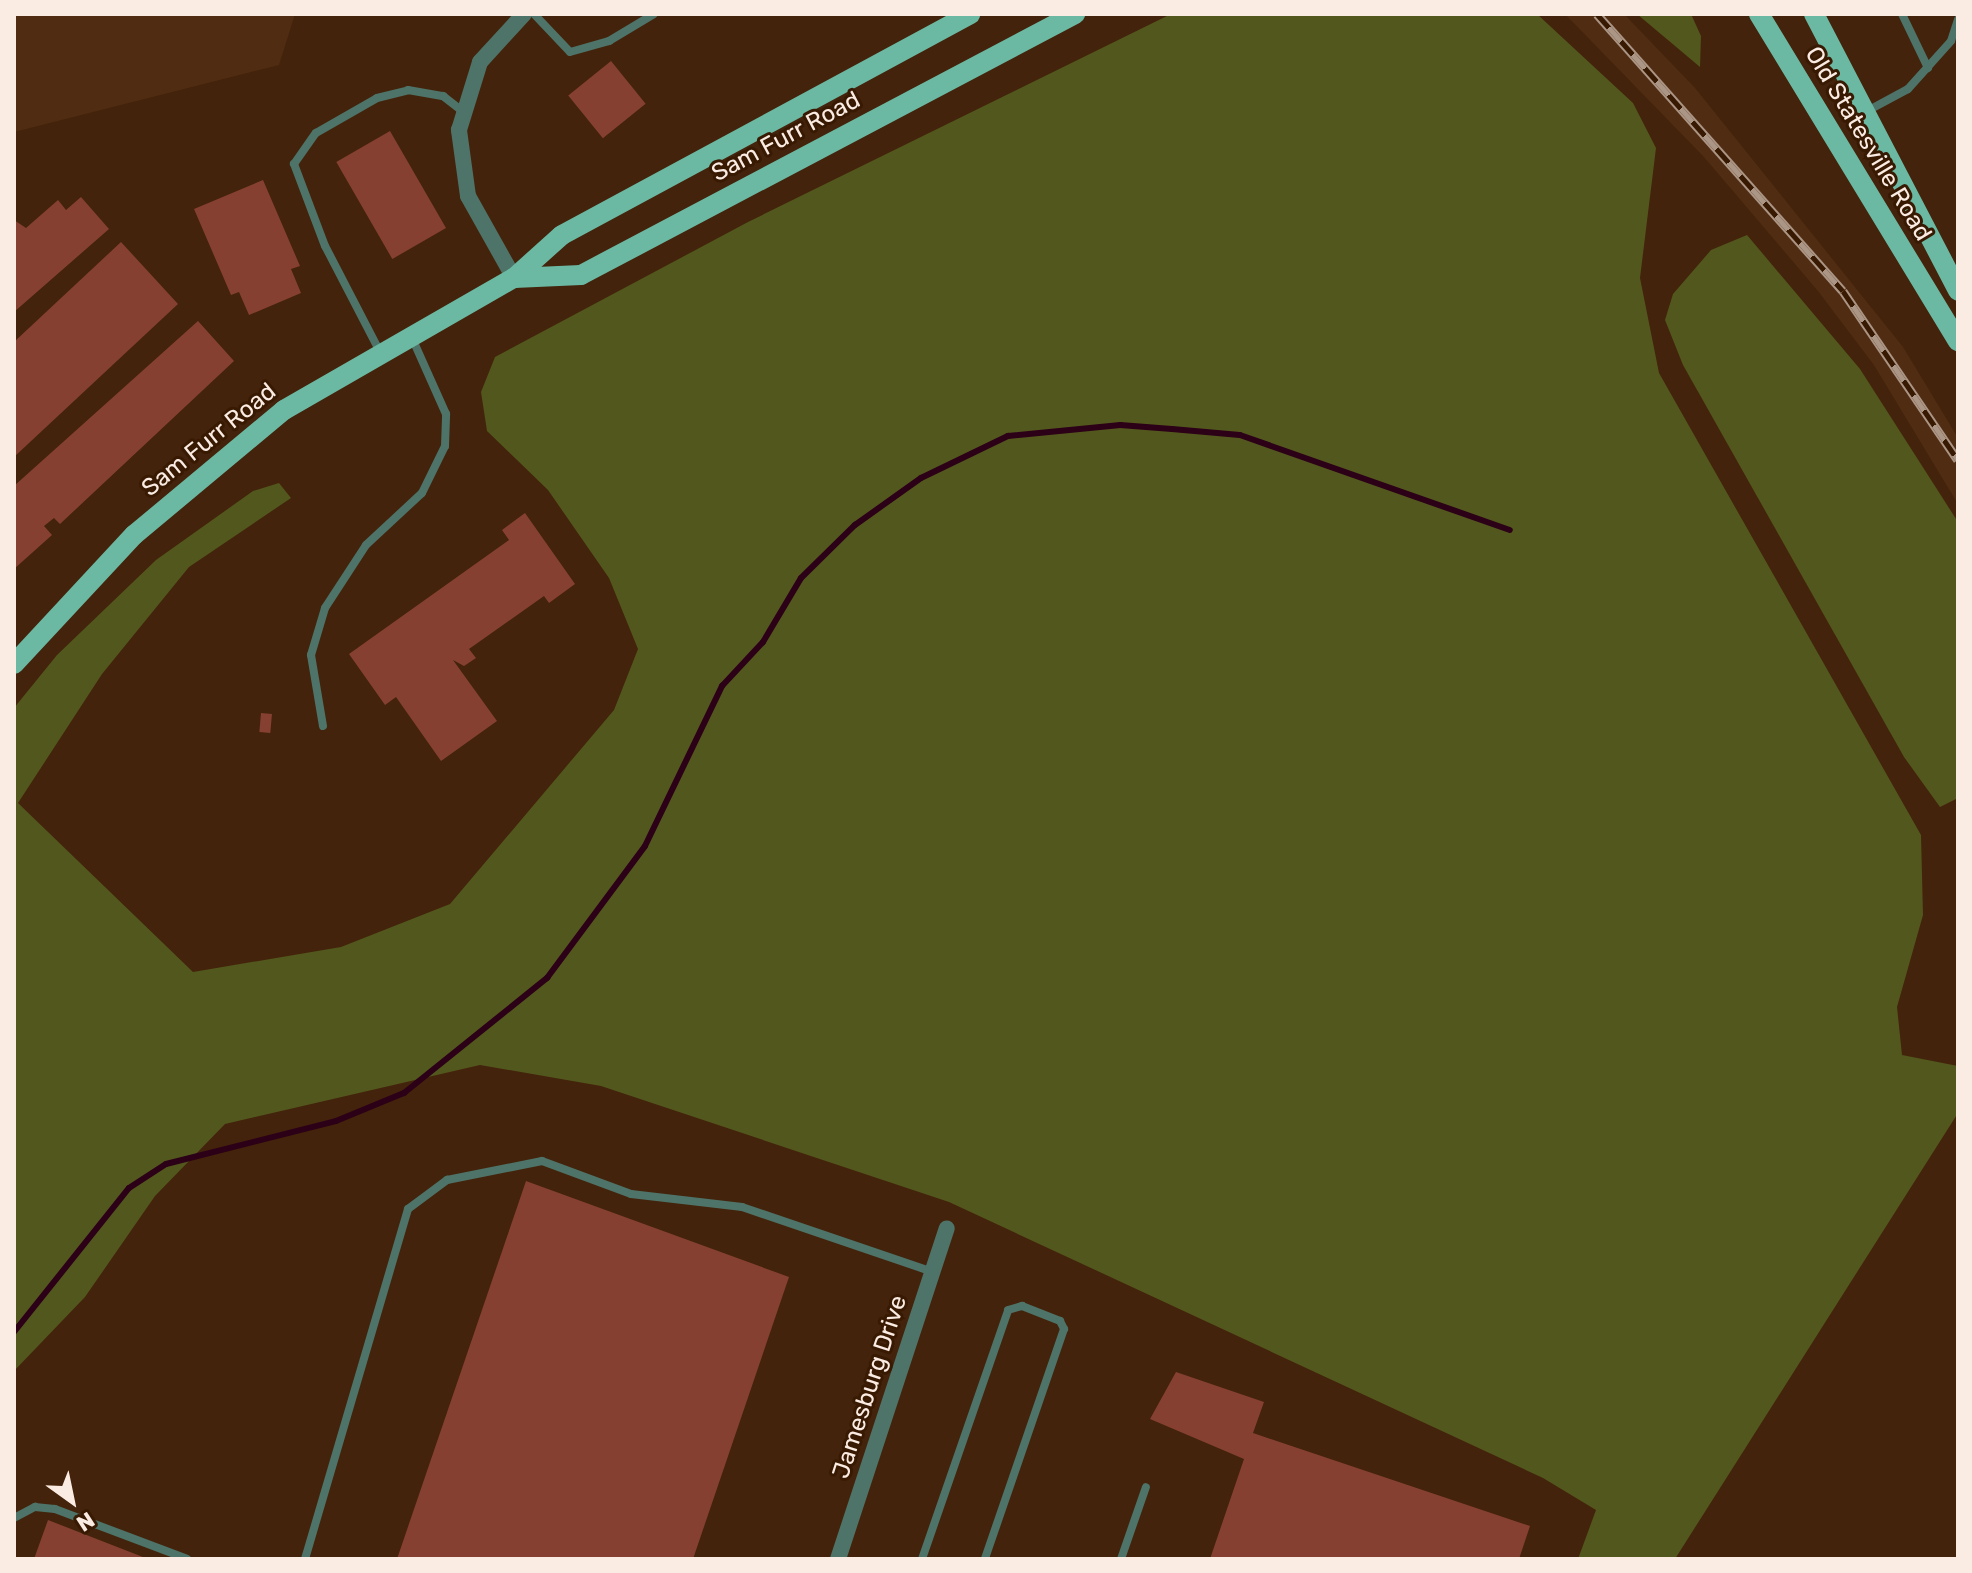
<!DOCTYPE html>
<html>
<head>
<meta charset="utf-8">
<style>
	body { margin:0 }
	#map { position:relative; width:1972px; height:1573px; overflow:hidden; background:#43230b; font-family:Rubik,sans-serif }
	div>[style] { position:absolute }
	.built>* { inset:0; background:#502c12 }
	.green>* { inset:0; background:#52571d }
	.stream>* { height:6px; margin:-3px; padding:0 3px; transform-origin:3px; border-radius:3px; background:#2c0017 }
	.building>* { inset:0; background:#864031; transform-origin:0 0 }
	.service>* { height:8px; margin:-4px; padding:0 4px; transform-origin:4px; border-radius:4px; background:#4e7368 }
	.minor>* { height:16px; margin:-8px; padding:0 8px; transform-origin:8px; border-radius:8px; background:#4e7368 }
	.primary>* { height:20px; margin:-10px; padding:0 10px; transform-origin:10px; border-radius:10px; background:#6bb9a3 }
	.rail>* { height:9px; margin-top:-4.5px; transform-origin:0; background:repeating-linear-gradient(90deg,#381902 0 18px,#ab9585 0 36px); box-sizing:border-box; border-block:2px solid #ab9585 }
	span { translate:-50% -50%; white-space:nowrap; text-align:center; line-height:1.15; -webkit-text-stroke:6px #381902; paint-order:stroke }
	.street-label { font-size:24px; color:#fbece3 }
	.frame { position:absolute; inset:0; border:16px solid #fbece3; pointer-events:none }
	.north { position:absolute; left:32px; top:1461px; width:80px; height:80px; -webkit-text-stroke:6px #381902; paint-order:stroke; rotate:147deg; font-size:22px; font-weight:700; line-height:32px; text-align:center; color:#fbece3 }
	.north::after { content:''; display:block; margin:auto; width:28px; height:36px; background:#fbece3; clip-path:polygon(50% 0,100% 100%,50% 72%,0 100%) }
</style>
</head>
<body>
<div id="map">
	<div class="built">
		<div style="clip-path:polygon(14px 14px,295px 14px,279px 65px,14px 132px)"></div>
		<div style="clip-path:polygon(1565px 14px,1624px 14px,1695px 88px,1903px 347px,1958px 438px,1958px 504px,1874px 365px,1818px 291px,1704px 157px)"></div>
	</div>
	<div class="green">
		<div style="clip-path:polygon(1171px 14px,1537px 14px,1633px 103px,1656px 148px,1640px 278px,1659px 373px,1921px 835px,1923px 915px,1897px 1007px,1902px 1055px,1958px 1066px,1958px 1113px,1675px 1559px,1578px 1559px,1596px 1510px,1543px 1478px,949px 1202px,601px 1086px,480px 1065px,225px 1124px,155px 1196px,85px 1297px,14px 1371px,14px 708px,57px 655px,156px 560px,253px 491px,279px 483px,291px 498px,189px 567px,102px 674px,18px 803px,193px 972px,341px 947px,450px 904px,614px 710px,638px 649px,609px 578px,548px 490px,487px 431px,481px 392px,495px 357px,748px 222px)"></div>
		<div style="clip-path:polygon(1637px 14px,1691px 14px,1701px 36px,1700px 67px)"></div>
		<div style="clip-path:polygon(1747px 235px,1860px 369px,1958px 522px,1958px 798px,1940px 807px,1904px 757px,1683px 365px,1665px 320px,1673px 294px,1711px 250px)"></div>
	</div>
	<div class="stream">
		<div style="left:14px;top:1332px;width:184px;rotate:-51.4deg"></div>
		<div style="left:129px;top:1188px;width:44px;rotate:-33deg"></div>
		<div style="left:166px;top:1164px;width:175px;rotate:-14.2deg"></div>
		<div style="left:336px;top:1121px;width:74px;rotate:-22.4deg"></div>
		<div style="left:404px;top:1093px;width:184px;rotate:-38.8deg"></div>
		<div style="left:547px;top:978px;width:164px;rotate:-53.4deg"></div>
		<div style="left:645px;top:846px;width:178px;rotate:-64.3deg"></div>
		<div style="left:722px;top:686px;width:60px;rotate:-47deg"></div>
		<div style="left:763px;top:642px;width:74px;rotate:-59.3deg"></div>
		<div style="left:801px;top:578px;width:76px;rotate:-44.5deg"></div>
		<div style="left:855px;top:525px;width:81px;rotate:-35.5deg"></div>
		<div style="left:921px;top:478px;width:97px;rotate:-25.8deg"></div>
		<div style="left:1008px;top:436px;width:113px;rotate:-5.6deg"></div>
		<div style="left:1120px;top:425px;width:52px;rotate:4.4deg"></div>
		<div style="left:1172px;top:429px;width:68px;rotate:5deg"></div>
		<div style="left:1240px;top:435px;width:286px;rotate:19.4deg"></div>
	</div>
	<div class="building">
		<div style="left:611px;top:61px;width:55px;height:55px;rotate:51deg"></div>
		<div style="left:390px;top:131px;width:112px;height:62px;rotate:60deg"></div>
		<div style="clip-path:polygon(263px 180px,300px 266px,291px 269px,301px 293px,249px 315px,239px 292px,231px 295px,194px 209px)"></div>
		<div style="clip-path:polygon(81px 197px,109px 229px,14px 312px,14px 220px,26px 228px,58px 200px,66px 210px)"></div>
		<div style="clip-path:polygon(121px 242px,178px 304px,14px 457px,14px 342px)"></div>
		<div style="clip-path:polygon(198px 321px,234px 361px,60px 524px,54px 518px,44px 526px,52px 535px,14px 569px,14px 486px)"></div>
		<div style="clip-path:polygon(525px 513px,575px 584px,549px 603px,544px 596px,469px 649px,476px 658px,464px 666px,453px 660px,497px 721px,441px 761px,396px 697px,385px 705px,349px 654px,509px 540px,502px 530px)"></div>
		<div style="left:261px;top:713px;width:11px;height:19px;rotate:5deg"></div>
		<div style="clip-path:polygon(526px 1181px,789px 1277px,693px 1559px,397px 1559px)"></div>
		<div style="clip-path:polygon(1176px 1372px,1264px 1402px,1253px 1433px,1530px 1526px,1519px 1559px,1210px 1559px,1244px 1459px,1150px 1419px)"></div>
		<div style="clip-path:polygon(48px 1520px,148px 1559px,34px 1559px)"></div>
	</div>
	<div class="service">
		<div style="left:534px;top:14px;width:52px;rotate:46.5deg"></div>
		<div style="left:570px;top:52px;width:41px;rotate:-15.8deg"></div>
		<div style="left:609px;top:41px;width:52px;rotate:-31deg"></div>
		<div style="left:1902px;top:14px;width:60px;rotate:64.3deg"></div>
		<div style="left:1869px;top:110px;width:44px;rotate:-28.3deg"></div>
		<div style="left:1908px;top:89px;width:64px;rotate:-48.1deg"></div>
		<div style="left:1951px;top:41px;width:23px;rotate:-72deg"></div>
		<div style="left:379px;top:350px;width:117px;rotate:-117.4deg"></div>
		<div style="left:325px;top:246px;width:88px;rotate:-110.7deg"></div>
		<div style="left:294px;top:164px;width:38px;rotate:-55deg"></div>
		<div style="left:316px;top:133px;width:70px;rotate:-29.8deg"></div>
		<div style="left:377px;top:98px;width:32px;rotate:-14deg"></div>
		<div style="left:408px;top:90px;width:36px;rotate:10deg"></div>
		<div style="left:443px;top:96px;width:24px;rotate:38deg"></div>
		<div style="left:323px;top:726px;width:72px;rotate:-99.6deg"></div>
		<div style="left:311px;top:655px;width:49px;rotate:-73.4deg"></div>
		<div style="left:325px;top:608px;width:75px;rotate:-56.9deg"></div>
		<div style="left:366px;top:545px;width:76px;rotate:-42.9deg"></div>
		<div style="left:422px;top:493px;width:52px;rotate:-63.9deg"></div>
		<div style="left:445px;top:446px;width:32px;rotate:-88deg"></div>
		<div style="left:446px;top:414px;width:83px;rotate:-114.1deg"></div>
		<div style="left:14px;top:1518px;width:24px;rotate:-28deg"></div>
		<div style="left:35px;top:1507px;width:20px;rotate:6deg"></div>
		<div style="left:55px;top:1509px;width:141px;rotate:20.7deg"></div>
		<div style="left:305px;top:1559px;width:365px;rotate:-73.6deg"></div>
		<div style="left:408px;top:1209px;width:49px;rotate:-36.6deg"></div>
		<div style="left:447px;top:1180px;width:97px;rotate:-11.3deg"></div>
		<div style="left:542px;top:1161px;width:95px;rotate:20.3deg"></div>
		<div style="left:631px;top:1194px;width:112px;rotate:6.7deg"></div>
		<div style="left:742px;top:1207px;width:202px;rotate:18.8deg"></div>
		<div style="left:922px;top:1559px;width:263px;rotate:-70.9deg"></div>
		<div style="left:1008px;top:1310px;width:15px;rotate:-16deg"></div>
		<div style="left:1022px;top:1306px;width:41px;rotate:21.5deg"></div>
		<div style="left:1060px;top:1321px;width:9px;rotate:63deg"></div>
		<div style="left:1064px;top:1329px;width:243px;rotate:109deg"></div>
		<div style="left:1121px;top:1559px;width:76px;rotate:-70.9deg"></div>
	</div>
	<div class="minor">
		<div style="left:514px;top:278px;width:94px;rotate:-119.3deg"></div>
		<div style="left:468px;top:196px;width:67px;rotate:-97.8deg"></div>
		<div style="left:459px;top:130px;width:71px;rotate:-72.8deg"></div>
		<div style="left:480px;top:62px;width:65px;rotate:-47.5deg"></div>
		<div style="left:838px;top:1559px;width:348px;rotate:-71.8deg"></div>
	</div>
	<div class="primary">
		<div style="left:1759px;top:14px;width:383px;rotate:58.7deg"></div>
		<div style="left:1814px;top:14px;width:312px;rotate:62.5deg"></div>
		<div style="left:514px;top:278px;width:67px;rotate:-2.6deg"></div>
		<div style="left:581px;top:275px;width:559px;rotate:-27.85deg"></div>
		<div style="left:14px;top:664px;width:176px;rotate:-47.1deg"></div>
		<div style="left:134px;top:535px;width:195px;rotate:-39.8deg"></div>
		<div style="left:284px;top:410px;width:265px;rotate:-29.9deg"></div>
		<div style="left:514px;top:278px;width:64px;rotate:-41.9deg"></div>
		<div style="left:562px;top:235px;width:464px;rotate:-28.4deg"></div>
	</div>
	<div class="rail">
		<div style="left:1597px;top:14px;width:370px;rotate:48.4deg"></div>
		<div style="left:1843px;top:291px;width:204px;rotate:55.8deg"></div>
	</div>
	<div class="street-label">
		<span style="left:786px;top:137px;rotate:-28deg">Sam Furr Road</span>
		<span style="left:1868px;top:144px;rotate:59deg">Old Statesville Road</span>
		<span style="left:209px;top:440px;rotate:-39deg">Sam Furr Road</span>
		<span style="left:870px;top:1387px;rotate:-72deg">Jamesburg Drive</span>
	</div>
	<div class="frame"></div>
	<div class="north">N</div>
</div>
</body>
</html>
